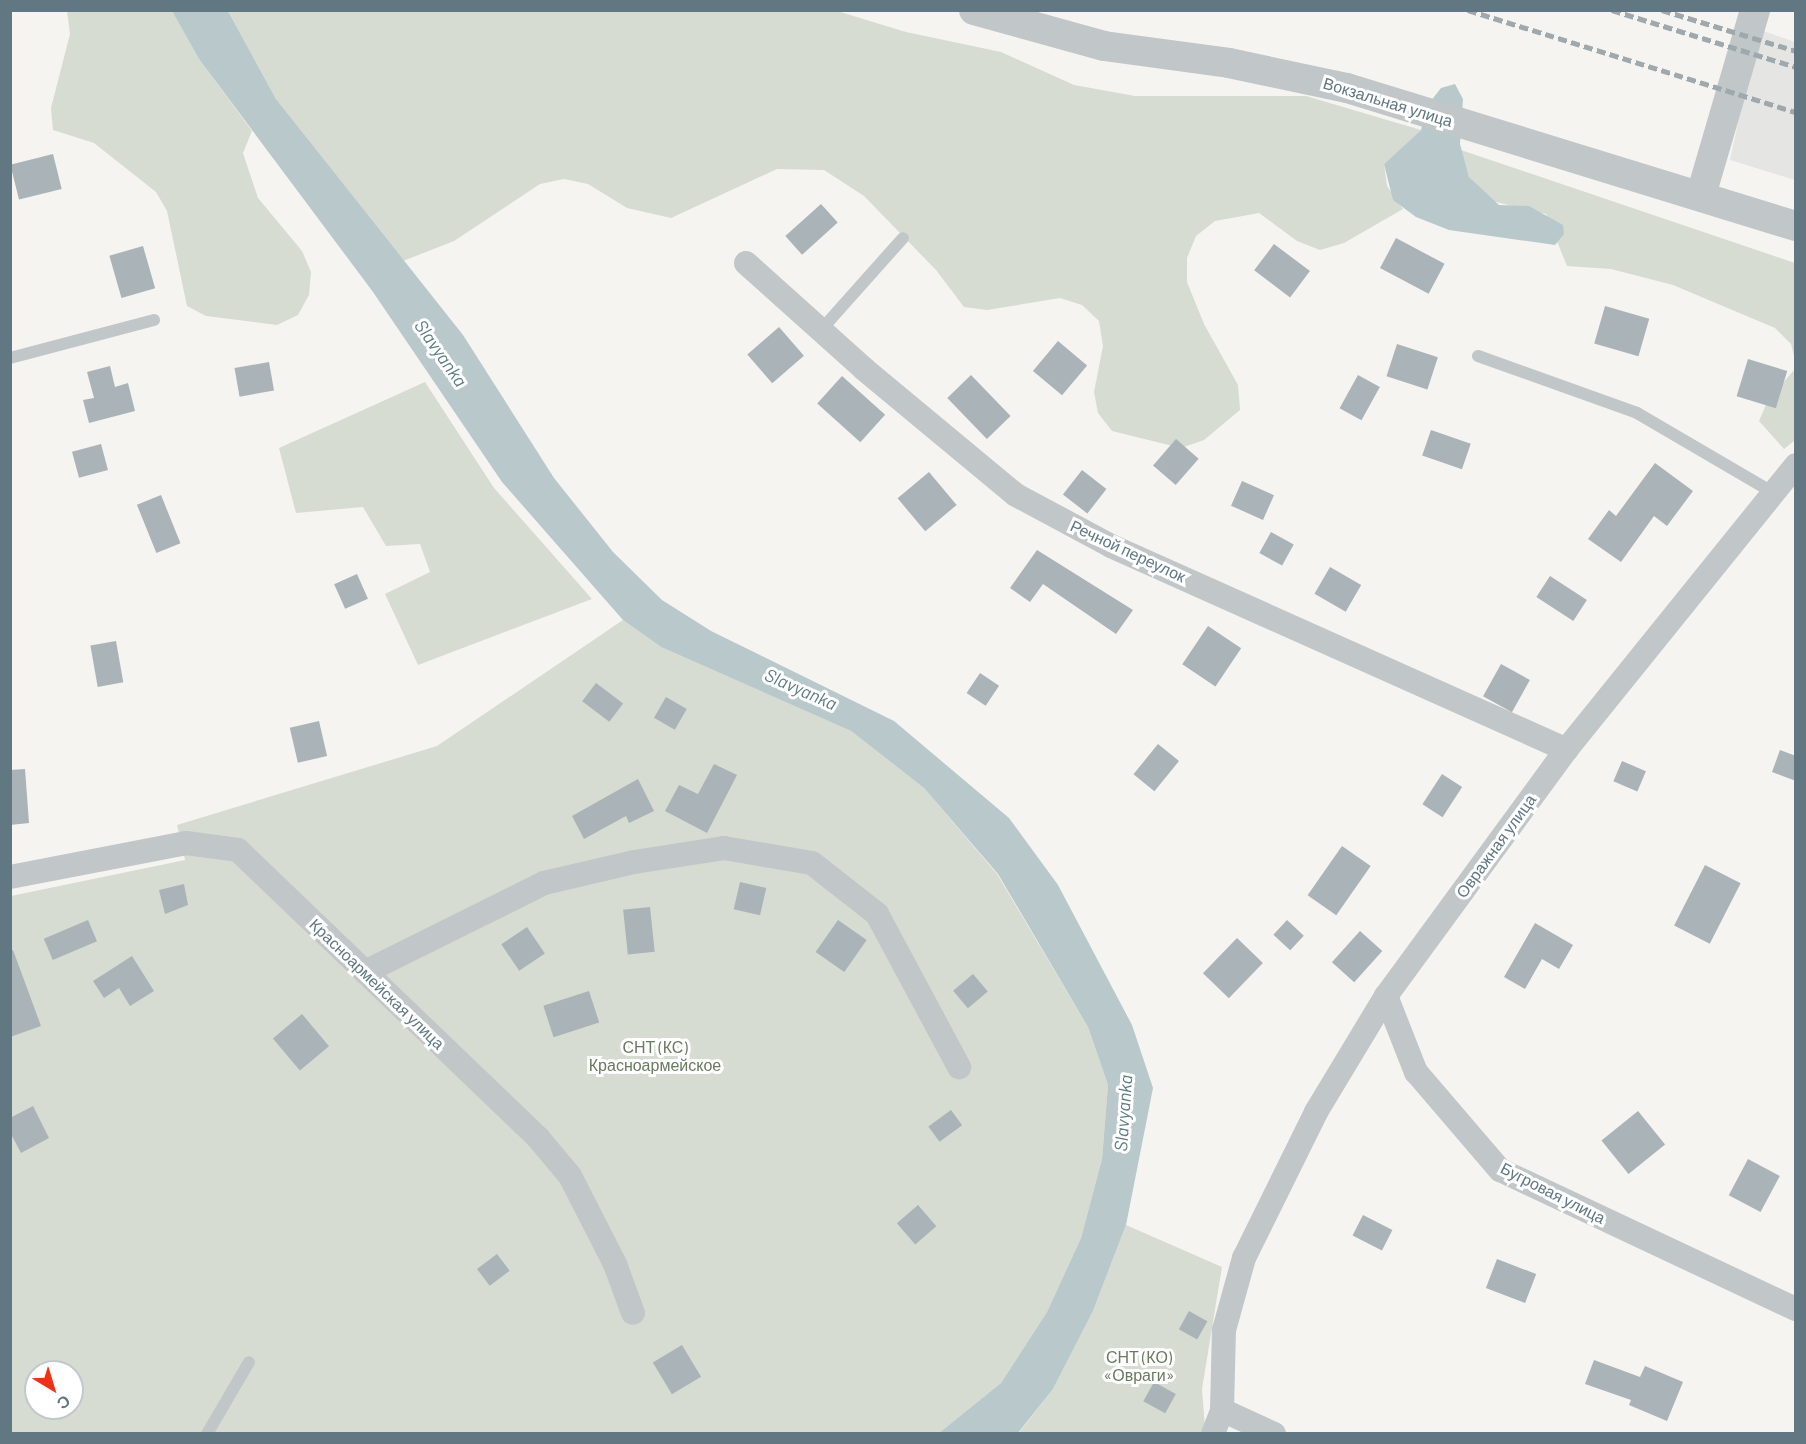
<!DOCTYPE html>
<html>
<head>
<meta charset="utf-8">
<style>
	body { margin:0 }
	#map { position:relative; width:1806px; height:1444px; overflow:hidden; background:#f5f4f0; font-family:Barlow,sans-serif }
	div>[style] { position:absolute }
	.built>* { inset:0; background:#e5e6e4 }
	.green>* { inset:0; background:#d6dcd1 }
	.water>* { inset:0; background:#b8c8cb }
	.building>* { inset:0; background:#aab3b7; transform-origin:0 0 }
	.service>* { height:12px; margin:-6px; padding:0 6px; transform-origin:6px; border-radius:6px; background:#c1c6c8 }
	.minor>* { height:24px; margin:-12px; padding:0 12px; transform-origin:12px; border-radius:12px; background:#c1c6c8 }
	.tertiary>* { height:30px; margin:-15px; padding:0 15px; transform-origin:15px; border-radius:15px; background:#c1c6c8 }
	.rail>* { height:4.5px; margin-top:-2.25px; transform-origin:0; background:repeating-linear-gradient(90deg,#9fa8ac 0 9px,transparent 0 13.5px) }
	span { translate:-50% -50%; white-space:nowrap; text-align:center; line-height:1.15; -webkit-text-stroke:6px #fff; paint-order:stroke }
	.street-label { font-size:16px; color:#617883 }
	.park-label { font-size:16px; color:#687a60 }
	.water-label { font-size:18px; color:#5c7b81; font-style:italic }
	.frame { position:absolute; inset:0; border:12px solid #617883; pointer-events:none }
	.north { position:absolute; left:24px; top:1360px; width:60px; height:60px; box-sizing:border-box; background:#fff; border:2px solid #c0c9cd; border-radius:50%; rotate:142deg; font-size:16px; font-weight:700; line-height:24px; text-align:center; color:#617883 }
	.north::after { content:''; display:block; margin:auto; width:21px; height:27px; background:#f03115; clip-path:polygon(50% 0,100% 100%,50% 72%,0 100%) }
</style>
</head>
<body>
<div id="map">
	<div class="built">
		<div style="clip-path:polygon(1758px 29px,1795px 42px,1795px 180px,1730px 160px)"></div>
	</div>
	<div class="green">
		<div style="clip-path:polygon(67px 11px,172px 11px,199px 59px,252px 131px,243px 153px,258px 198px,302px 251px,311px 272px,309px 295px,298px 315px,277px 325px,206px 316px,187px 306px,167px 211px,156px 192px,94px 143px,53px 130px,51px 108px,70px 34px)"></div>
		<div style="clip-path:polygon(228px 11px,837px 11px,906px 32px,1001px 52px,1074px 85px,1135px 96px,1306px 96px,1421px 130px,1384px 164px,1387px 186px,1403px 209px,1344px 243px,1320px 250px,1297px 241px,1259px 213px,1215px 221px,1196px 236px,1187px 258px,1187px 282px,1204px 324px,1238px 385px,1240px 410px,1204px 440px,1181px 448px,1112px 431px,1098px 413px,1094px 392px,1103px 346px,1099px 321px,1082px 305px,1060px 298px,987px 310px,964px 307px,936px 270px,864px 196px,824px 170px,777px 169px,671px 218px,627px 208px,588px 184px,564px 179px,540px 184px,454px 241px,403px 261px,276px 99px)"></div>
		<div style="clip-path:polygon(1461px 150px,1795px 263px,1795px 360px,1791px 344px,1775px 328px,1673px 285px,1611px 269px,1567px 266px,1546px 214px,1492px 201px,1469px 177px)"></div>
		<div style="clip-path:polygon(1795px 369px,1795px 440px,1784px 449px,1759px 421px,1768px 400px)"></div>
		<div style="clip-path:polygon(425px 382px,494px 488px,592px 599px,418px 665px,385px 594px,430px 572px,420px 544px,386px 546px,363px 507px,296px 513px,279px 448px)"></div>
		<div style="clip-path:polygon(evenodd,623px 620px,661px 647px,851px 731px,924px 788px,997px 874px,1088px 1027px,1108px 1085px,1102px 1159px,1081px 1238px,1047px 1312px,1001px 1383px,939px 1433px,11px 1434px,11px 896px,185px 860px,177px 825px,437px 746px,623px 620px,36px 1372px,72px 1372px,72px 1408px,36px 1408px,36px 1372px)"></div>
		<div style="clip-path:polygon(1126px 1225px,1222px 1267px,1202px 1389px,1205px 1428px,1219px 1433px,1018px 1434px,1053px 1389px,1093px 1311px)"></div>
	</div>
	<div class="water">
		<div style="clip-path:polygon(172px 11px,228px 11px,276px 99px,463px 335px,554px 478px,613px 552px,662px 600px,711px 631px,894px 721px,1009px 818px,1058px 885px,1132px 1025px,1153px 1088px,1126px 1225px,1093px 1311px,1053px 1389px,1018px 1433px,939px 1433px,1001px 1383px,1047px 1312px,1081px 1238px,1102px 1159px,1108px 1085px,1088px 1027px,998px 874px,924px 788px,851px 731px,661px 647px,623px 620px,502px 482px,373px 292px,199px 59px)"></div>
		<div style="clip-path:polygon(1455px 84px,1463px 99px,1460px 144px,1469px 177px,1499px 205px,1529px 206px,1563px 225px,1564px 234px,1555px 245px,1449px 230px,1416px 217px,1393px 200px,1384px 164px,1421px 130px,1427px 106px,1441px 88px)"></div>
	</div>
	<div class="building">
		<div style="left:53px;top:154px;width:36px;height:44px;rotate:76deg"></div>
		<div style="left:821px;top:204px;width:25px;height:48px;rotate:48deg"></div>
		<div style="left:1396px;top:238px;width:55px;height:34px;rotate:28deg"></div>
		<div style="left:1274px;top:244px;width:45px;height:33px;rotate:37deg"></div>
		<div style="left:143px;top:246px;width:44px;height:35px;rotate:74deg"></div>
		<div style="left:1605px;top:306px;width:46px;height:39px;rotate:16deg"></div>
		<div style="left:779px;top:327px;width:38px;height:42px;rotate:49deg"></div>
		<div style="left:1058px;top:341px;width:38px;height:39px;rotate:40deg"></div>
		<div style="left:1397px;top:344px;width:43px;height:34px;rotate:18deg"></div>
		<div style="left:1748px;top:359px;width:41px;height:39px;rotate:17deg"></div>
		<div style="left:269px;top:362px;width:29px;height:35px;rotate:80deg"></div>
		<div style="clip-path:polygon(110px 366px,115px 387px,128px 383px,135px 411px,89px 423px,83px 400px,94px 398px,87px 372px)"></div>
		<div style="left:971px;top:375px;width:57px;height:33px;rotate:46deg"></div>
		<div style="left:1358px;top:375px;width:25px;height:38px;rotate:29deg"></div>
		<div style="left:842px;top:376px;width:58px;height:37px;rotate:42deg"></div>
		<div style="left:1431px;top:430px;width:42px;height:27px;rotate:19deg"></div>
		<div style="left:1176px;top:439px;width:30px;height:35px;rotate:41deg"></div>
		<div style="left:101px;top:444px;width:27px;height:30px;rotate:75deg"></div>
		<div style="clip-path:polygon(1655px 463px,1693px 491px,1667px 526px,1654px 516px,1621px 562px,1588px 539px,1609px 510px,1616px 516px)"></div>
		<div style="left:1082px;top:470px;width:31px;height:31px;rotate:38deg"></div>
		<div style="left:929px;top:472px;width:43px;height:41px;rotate:50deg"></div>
		<div style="left:1242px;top:481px;width:35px;height:27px;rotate:24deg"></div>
		<div style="left:161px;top:495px;width:52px;height:26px;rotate:68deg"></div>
		<div style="left:1271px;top:532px;width:26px;height:24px;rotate:29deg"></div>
		<div style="clip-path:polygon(1037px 550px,1133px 610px,1116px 634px,1043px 584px,1030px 602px,1010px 588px)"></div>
		<div style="left:1330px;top:567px;width:36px;height:31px;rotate:30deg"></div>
		<div style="left:357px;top:574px;width:27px;height:25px;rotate:66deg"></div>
		<div style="left:1550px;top:576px;width:44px;height:25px;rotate:33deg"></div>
		<div style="left:1208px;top:626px;width:40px;height:46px;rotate:34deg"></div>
		<div style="left:116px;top:641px;width:42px;height:26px;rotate:80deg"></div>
		<div style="left:1501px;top:664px;width:33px;height:37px;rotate:29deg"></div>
		<div style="left:980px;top:673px;width:23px;height:24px;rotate:34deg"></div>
		<div style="left:596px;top:683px;width:34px;height:23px;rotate:37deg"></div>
		<div style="left:666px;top:697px;width:24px;height:24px;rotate:30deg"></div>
		<div style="left:319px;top:721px;width:36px;height:30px;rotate:77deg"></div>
		<div style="left:1158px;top:744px;width:27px;height:39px;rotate:39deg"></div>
		<div style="clip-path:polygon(1780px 750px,1796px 756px,1796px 781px,1772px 772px)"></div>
		<div style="left:1622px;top:761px;width:26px;height:22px;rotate:23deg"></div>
		<div style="clip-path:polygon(714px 764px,737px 775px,707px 833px,665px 811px,679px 785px,698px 794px)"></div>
		<div style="clip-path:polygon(25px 769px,29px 823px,10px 825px,10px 770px)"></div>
		<div style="left:1442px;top:774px;width:24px;height:36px;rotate:33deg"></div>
		<div style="clip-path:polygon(638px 779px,654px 811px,629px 823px,626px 816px,584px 839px,572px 816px)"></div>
		<div style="left:1342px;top:846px;width:35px;height:60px;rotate:35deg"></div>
		<div style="left:1705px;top:865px;width:40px;height:68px;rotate:27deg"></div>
		<div style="left:740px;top:882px;width:27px;height:28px;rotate:13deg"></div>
		<div style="clip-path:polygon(184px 884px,188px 905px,165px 914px,159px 890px)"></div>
		<div style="left:650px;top:907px;width:45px;height:27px;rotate:84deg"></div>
		<div style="left:88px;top:920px;width:23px;height:48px;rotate:67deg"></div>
		<div style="left:838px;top:920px;width:35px;height:39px;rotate:35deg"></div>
		<div style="left:1287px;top:920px;width:23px;height:20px;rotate:43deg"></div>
		<div style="clip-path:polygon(1535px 923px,1573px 945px,1559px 969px,1542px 959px,1525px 989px,1504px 977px)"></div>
		<div style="left:527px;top:927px;width:32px;height:31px;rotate:56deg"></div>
		<div style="left:1360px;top:931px;width:30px;height:42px;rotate:42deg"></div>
		<div style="left:1237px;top:938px;width:36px;height:49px;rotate:44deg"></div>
		<div style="clip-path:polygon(13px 950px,41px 1026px,10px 1037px,10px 951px)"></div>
		<div style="clip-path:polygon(132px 956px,154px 991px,130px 1006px,119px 988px,104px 998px,93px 981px)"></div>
		<div style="left:973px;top:974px;width:23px;height:26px;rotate:50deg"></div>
		<div style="left:589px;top:991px;width:33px;height:48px;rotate:72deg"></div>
		<div style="left:302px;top:1014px;width:42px;height:38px;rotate:50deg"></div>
		<div style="clip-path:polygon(33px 1106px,49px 1138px,21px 1153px,10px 1132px,10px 1118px)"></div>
		<div style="left:951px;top:1110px;width:19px;height:28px;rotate:54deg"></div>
		<div style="left:1638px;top:1111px;width:43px;height:47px;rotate:51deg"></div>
		<div style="left:1748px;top:1159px;width:36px;height:41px;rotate:28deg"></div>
		<div style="left:918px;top:1205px;width:28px;height:28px;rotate:49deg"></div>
		<div style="left:1363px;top:1215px;width:33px;height:23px;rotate:27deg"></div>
		<div style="left:497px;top:1254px;width:21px;height:25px;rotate:53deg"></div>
		<div style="left:1497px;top:1259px;width:42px;height:31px;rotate:21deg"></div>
		<div style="left:1189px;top:1311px;width:21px;height:21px;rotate:29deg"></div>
		<div style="left:682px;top:1345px;width:37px;height:34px;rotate:59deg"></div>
		<div style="clip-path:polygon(1594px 1360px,1640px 1377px,1645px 1366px,1683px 1382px,1667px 1421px,1629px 1405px,1631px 1400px,1585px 1384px)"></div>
		<div style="left:1154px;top:1382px;width:25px;height:22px;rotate:29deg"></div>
	</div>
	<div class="service">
		<div style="left:821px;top:330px;width:123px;rotate:-48.3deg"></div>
		<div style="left:1478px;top:356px;width:169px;rotate:19.7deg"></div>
		<div style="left:1637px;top:413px;width:159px;rotate:30.3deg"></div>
		<div style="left:10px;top:358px;width:149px;rotate:-14.8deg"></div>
		<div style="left:207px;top:1434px;width:83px;rotate:-59.7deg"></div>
	</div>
	<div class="minor">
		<div style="left:746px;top:263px;width:159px;rotate:41.9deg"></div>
		<div style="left:864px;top:369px;width:197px;rotate:39.7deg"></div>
		<div style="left:1016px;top:495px;width:108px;rotate:28.2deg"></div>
		<div style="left:1111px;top:546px;width:499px;rotate:24.1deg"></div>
		<div style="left:10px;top:877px;width:179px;rotate:-10.9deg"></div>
		<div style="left:186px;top:843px;width:52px;rotate:7.7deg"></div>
		<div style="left:238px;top:850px;width:417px;rotate:43.8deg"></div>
		<div style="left:539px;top:1139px;width:48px;rotate:50deg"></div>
		<div style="left:570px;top:1176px;width:99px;rotate:62.9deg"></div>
		<div style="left:615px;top:1264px;width:52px;rotate:69.8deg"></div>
		<div style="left:365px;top:972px;width:200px;rotate:-26.4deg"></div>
		<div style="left:544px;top:883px;width:92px;rotate:-13.1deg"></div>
		<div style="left:634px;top:862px;width:91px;rotate:-8.8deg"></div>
		<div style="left:724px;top:848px;width:89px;rotate:9.7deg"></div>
		<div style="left:812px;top:863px;width:83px;rotate:38.1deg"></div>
		<div style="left:877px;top:914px;width:174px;rotate:61.8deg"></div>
		<div style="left:1386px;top:996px;width:82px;rotate:68.5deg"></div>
		<div style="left:1416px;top:1072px;width:129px;rotate:49.4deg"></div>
		<div style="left:1500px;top:1170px;width:327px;rotate:25.2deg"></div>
		<div style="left:1213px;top:1434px;width:26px;rotate:-69deg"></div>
		<div style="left:1274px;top:1434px;width:57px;rotate:-155.2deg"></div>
		<div style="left:1222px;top:1410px;width:80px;rotate:-88.6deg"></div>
		<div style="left:1224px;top:1330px;width:75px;rotate:-74.5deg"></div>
		<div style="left:1244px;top:1258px;width:163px;rotate:-63.7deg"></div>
		<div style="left:1316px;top:1112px;width:135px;rotate:-58.9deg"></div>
		<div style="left:1386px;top:996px;width:305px;rotate:-53.8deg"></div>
		<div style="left:1566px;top:750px;width:366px;rotate:-51.1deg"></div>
	</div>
	<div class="tertiary">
		<div style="left:974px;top:10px;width:135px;rotate:15.5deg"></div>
		<div style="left:1104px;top:46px;width:126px;rotate:7.7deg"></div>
		<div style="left:1229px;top:63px;width:121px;rotate:12deg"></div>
		<div style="left:1347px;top:88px;width:470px;rotate:17.1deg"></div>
		<div style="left:1701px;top:195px;width:193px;rotate:-73.7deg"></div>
	</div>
	<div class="rail">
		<div style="left:1468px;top:10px;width:343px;rotate:17.3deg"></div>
		<div style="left:1612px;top:10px;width:193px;rotate:17.2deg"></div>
		<div style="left:1662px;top:10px;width:140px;rotate:17deg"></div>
	</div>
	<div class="street-label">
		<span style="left:1388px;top:102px;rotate:17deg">Вокзальная улица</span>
		<span style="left:1128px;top:551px;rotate:25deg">Речной переулок</span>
		<span style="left:1496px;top:846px;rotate:-54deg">Овражная улица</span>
		<span style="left:377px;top:984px;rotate:44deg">Красноармейская улица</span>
		<span style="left:1553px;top:1193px;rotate:27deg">Бугровая улица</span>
	</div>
	<div class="park-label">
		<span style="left:655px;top:1056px">СНТ (КС)<br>Красноармейское</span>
		<span style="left:1139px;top:1366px">СНТ (КО)<br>«Овраги»</span>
	</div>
	<div class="water-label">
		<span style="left:441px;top:353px;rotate:55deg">Slavyanka</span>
		<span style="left:801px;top:689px;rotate:24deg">Slavyanka</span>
		<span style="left:1123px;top:1113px;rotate:-86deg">Slavyanka</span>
	</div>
	<div class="frame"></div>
	<div class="north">С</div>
</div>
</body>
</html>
